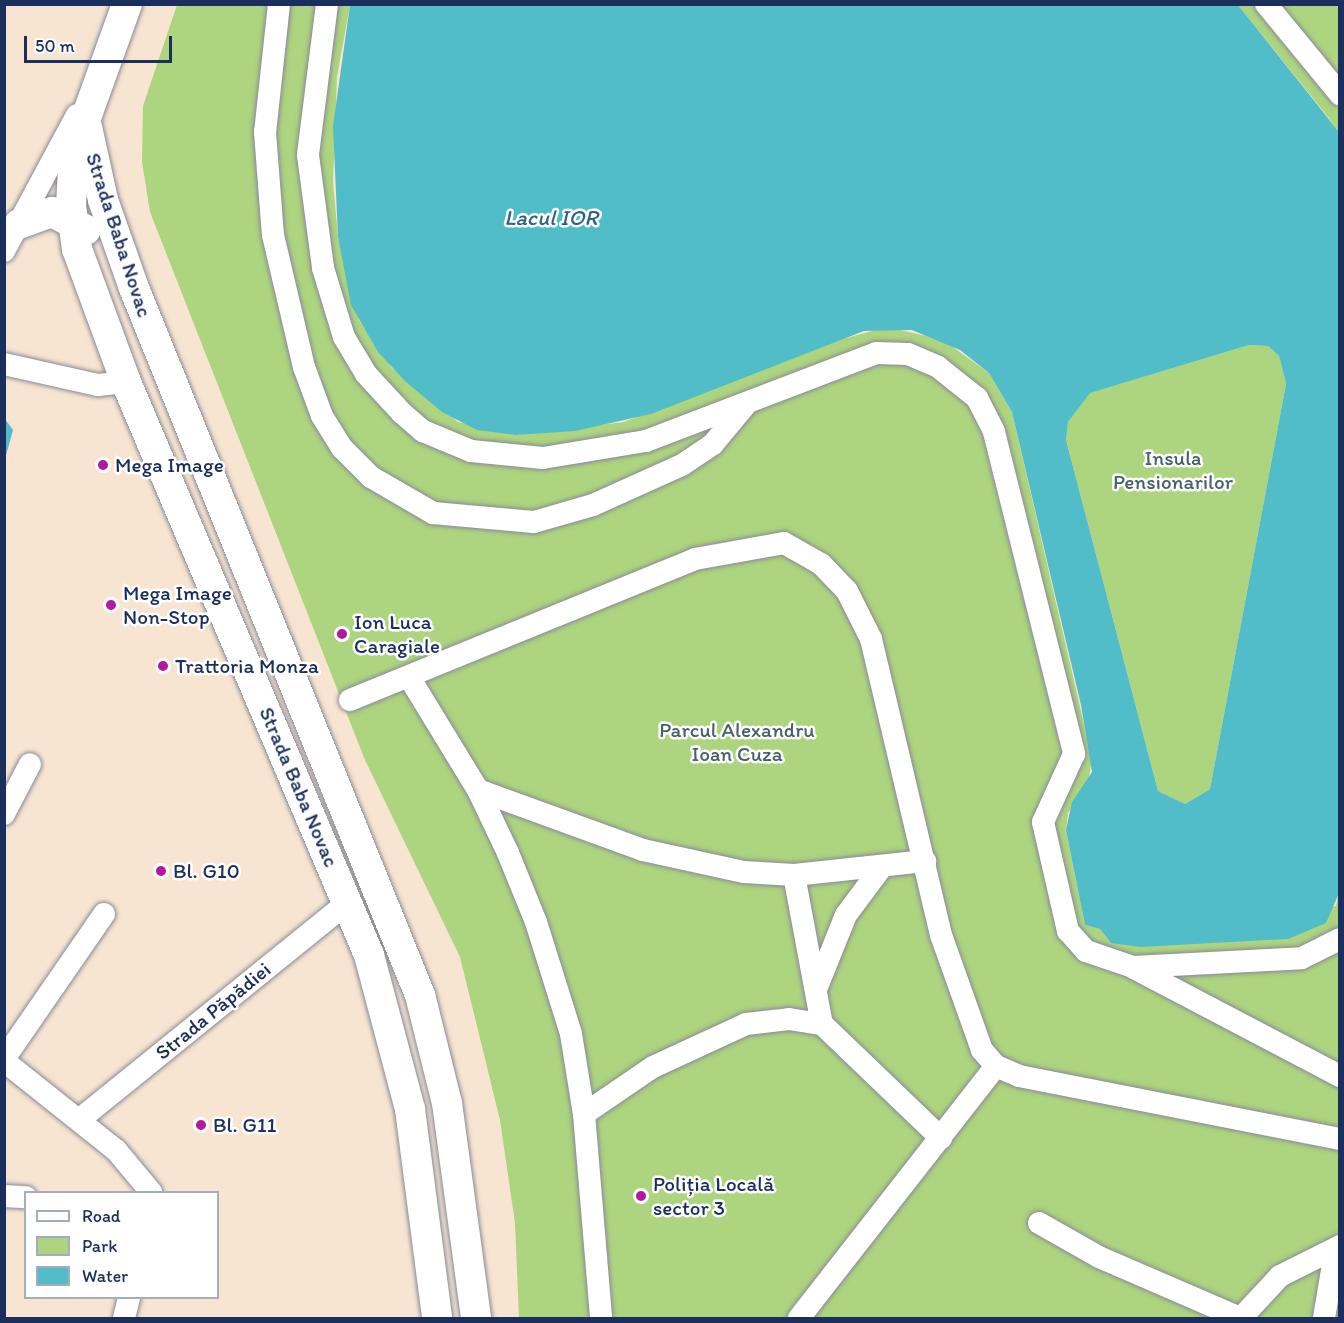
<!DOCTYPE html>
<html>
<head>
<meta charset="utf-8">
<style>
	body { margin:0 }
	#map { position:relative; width:1344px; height:1323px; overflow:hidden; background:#f7e5d1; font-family:Itim,sans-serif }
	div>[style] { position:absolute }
	.green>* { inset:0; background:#add47e }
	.water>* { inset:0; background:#50bdc9 }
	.roads { filter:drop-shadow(0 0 2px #898a98) drop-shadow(0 0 2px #898a98) }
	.minor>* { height:22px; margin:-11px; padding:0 11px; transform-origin:11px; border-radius:11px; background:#fff }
	.major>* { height:30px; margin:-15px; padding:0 15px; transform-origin:15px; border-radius:15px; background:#fff }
	.dots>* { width:16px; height:16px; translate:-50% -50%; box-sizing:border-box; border:3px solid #fff; border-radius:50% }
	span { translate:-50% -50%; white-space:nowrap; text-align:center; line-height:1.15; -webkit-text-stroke:5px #fff; paint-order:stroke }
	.street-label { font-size:21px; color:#1b2f5e }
	.park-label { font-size:21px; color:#476168 }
	.poi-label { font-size:21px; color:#1b2f5e }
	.left { translate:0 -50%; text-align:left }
	.water-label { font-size:22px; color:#2e6183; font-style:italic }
	.frame { position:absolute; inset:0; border:6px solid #1b2f5e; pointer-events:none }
	.legend { position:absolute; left:24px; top:1191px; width:195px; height:108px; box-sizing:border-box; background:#fff; border:2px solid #a4acbf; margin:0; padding:8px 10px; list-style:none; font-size:18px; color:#1b2f5e }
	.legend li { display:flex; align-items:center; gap:12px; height:30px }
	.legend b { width:30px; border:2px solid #a4acbf }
	.scale { position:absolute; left:24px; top:36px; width:148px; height:27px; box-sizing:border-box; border:3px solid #1b2f5e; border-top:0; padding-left:8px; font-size:18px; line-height:21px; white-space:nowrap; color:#1b2f5e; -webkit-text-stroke:4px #fff; paint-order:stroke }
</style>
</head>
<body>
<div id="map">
	<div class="green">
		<div style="clip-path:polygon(177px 5px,350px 5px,337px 77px,333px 182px,338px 237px,359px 320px,392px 368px,458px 422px,515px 435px,624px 422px,843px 339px,887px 327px,943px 340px,989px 373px,1012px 412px,1092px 759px,1088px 783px,1068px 813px,1066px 830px,1085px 925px,1100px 929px,1111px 943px,1336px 906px,1339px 891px,1339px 1318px,519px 1318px,515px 1223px,500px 1120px,460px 957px,365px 760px,150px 212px,142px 162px,143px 106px)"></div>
		<div style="clip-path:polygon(1238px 5px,1339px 5px,1339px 132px,1328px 117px)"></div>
		<div style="clip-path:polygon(1249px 345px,1268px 346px,1279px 356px,1286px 384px,1210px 789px,1185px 804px,1158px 791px,1066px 440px,1068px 422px,1089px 393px)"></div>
	</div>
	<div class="water">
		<div style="clip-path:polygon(evenodd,350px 5px,1238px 5px,1339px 132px,1340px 891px,1326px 923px,1288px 939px,1140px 947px,1111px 943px,1100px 929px,1085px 925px,1066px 830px,1072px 802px,1092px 772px,1081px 705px,1012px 412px,989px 373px,960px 350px,912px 330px,864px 331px,651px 414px,575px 431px,515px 435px,477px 430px,442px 412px,405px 381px,378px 352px,351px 305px,338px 237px,333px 126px,350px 5px,1249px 345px,1268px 346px,1279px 356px,1286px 384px,1210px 789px,1185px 804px,1158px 791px,1066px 440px,1068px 422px,1090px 393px,1249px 345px)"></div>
		<div style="clip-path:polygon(5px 419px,13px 430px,5px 459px)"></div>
	</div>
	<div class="roads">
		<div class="minor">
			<div style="left:279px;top:4px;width:129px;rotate:96.2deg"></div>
			<div style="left:265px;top:132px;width:103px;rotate:85.6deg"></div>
			<div style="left:273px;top:235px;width:136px;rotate:76.8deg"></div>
			<div style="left:304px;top:367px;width:52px;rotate:69.8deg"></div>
			<div style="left:322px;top:416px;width:38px;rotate:58deg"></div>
			<div style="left:342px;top:448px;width:41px;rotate:45deg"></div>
			<div style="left:371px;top:477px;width:72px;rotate:30.1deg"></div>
			<div style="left:433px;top:513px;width:101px;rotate:5.1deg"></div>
			<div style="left:534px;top:522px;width:61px;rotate:-16.1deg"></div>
			<div style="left:593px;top:505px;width:98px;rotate:-24.2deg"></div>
			<div style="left:682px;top:465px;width:37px;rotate:-34deg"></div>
			<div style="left:713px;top:444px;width:53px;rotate:-50.3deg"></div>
			<div style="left:327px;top:4px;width:152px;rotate:97.2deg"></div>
			<div style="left:308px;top:155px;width:114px;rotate:82.4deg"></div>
			<div style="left:323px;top:268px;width:72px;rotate:73.1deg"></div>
			<div style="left:344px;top:337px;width:43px;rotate:59.3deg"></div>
			<div style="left:366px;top:374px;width:53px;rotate:47.3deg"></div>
			<div style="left:402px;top:413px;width:28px;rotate:41deg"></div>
			<div style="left:423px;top:431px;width:52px;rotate:22.6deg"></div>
			<div style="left:471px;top:451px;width:72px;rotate:5.6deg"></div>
			<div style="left:543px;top:458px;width:104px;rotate:-9.4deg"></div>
			<div style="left:646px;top:441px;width:246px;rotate:-20.9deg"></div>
			<div style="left:876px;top:353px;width:32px;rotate:2deg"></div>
			<div style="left:908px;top:354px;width:33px;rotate:23deg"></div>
			<div style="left:938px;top:367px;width:50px;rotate:38.5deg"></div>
			<div style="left:977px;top:398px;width:38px;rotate:63deg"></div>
			<div style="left:994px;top:432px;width:332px;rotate:76deg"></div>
			<div style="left:1074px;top:754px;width:75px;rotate:114.5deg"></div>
			<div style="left:1043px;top:822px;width:112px;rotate:77.1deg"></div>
			<div style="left:1068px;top:931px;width:27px;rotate:48deg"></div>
			<div style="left:1086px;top:951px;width:50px;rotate:18.8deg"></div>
			<div style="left:1133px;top:967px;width:169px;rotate:-3deg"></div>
			<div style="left:1302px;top:958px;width:42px;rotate:-26.6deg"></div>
			<div style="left:1266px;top:4px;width:117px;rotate:50.6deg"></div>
			<div style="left:4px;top:251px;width:154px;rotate:-61.8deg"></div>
			<div style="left:4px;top:364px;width:96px;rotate:12.6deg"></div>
			<div style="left:98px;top:385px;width:28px;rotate:-6deg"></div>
			<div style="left:409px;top:677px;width:132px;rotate:58.6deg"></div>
			<div style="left:478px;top:790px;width:70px;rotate:64.5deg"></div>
			<div style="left:508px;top:853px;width:74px;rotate:67.9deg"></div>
			<div style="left:536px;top:922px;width:117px;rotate:72.6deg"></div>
			<div style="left:571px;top:1034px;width:81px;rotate:80.8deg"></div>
			<div style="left:584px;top:1114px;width:205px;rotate:85.2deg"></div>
			<div style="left:350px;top:700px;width:373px;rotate:-22.2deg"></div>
			<div style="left:695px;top:559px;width:90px;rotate:-10.2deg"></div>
			<div style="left:784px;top:543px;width:43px;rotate:29.6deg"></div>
			<div style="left:821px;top:564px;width:37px;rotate:46deg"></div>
			<div style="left:847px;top:591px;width:54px;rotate:63.4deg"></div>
			<div style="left:871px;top:639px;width:304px;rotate:76.7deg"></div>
			<div style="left:941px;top:935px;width:122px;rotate:70.4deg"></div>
			<div style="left:982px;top:1050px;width:21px;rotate:49deg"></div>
			<div style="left:996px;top:1066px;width:25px;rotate:23deg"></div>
			<div style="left:1019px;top:1076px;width:327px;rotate:11.1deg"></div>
			<div style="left:478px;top:790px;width:176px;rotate:20deg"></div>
			<div style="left:643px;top:850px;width:103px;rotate:12.3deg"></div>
			<div style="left:744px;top:872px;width:50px;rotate:3.4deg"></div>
			<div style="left:794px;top:875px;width:132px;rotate:-6.1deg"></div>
			<div style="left:4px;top:814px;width:56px;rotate:-62.5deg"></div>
			<div style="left:794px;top:875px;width:152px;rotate:79.4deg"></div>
			<div style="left:1134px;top:968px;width:233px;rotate:27.7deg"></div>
			<div style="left:817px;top:987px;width:78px;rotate:-68.1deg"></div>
			<div style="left:846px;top:915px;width:59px;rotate:-53.3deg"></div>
			<div style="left:4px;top:1059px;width:176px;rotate:-55.4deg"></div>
			<div style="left:4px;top:1061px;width:143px;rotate:38.5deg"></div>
			<div style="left:116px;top:1150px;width:55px;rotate:50.2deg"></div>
			<div style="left:584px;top:1114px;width:83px;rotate:-34.3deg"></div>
			<div style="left:653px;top:1067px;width:102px;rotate:-24.8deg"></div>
			<div style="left:746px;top:1024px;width:43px;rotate:-6.6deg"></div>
			<div style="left:789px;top:1019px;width:33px;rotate:9deg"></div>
			<div style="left:822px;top:1024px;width:165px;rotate:43.8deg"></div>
			<div style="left:79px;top:1120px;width:346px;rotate:-39deg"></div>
			<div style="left:4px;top:1196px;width:22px;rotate:3deg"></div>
			<div style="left:1039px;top:1223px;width:69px;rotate:29.5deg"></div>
			<div style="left:1099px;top:1257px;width:154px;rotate:23.4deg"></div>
			<div style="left:124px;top:1318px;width:21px;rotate:-76deg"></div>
			<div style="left:799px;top:1318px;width:320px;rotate:-52deg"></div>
			<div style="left:1241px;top:1318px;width:57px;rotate:-47.1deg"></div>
			<div style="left:1280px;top:1276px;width:67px;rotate:-26.6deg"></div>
			<div style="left:1324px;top:1318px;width:67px;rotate:-80.5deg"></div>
		</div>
		<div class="major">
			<div style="left:127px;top:4px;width:156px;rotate:109.8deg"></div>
			<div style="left:74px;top:151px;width:55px;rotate:93.1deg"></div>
			<div style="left:71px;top:206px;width:43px;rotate:82.1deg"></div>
			<div style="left:77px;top:249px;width:142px;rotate:69.8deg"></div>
			<div style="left:126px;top:382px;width:622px;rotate:67.02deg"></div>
			<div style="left:369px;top:955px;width:159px;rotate:75.1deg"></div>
			<div style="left:410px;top:1109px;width:211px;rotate:82.6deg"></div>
			<div style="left:87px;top:127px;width:75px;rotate:77.6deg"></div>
			<div style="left:103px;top:200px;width:93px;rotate:70.6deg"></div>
			<div style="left:134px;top:288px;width:763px;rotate:67.98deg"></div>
			<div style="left:420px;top:995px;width:111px;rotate:76deg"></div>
			<div style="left:447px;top:1103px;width:217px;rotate:82.3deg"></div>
			<div style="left:19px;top:224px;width:35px;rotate:-20deg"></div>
			<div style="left:52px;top:212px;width:38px;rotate:28deg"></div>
		</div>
	</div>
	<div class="dots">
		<div style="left:103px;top:465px;background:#b5179e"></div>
		<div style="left:111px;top:605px;background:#b5179e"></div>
		<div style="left:342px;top:634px;background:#b5179e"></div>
		<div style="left:163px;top:666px;background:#b5179e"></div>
		<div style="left:161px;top:871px;background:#b5179e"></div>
		<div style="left:201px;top:1125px;background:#b5179e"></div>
		<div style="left:641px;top:1196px;background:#b5179e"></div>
	</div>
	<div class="street-label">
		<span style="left:119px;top:235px;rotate:72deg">Strada Baba Novac</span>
		<span style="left:299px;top:787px;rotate:67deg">Strada Baba Novac</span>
		<span style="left:213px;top:1011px;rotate:-39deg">Strada Păpădiei</span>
	</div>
	<div class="park-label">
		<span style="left:1173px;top:470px">Insula<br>Pensionarilor</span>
		<span style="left:737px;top:742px">Parcul Alexandru<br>Ioan Cuza</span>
	</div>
	<div class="poi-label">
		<span class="left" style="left:115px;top:465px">Mega Image</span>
		<span class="left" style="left:123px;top:605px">Mega Image<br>Non-Stop</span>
		<span class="left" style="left:354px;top:634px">Ion Luca<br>Caragiale</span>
		<span class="left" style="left:175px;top:666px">Trattoria Monza</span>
		<span class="left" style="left:173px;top:871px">Bl. G10</span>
		<span class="left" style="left:213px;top:1125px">Bl. G11</span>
		<span class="left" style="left:653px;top:1196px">Poliția Locală<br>sector 3</span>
	</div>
	<div class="water-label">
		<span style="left:551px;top:218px">Lacul IOR</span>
	</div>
	<div class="frame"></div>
	<ul class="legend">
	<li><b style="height:8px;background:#fff"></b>Road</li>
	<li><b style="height:16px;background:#add47e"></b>Park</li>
	<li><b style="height:16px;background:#50bdc9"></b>Water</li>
	</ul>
	<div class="scale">50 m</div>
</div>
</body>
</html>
